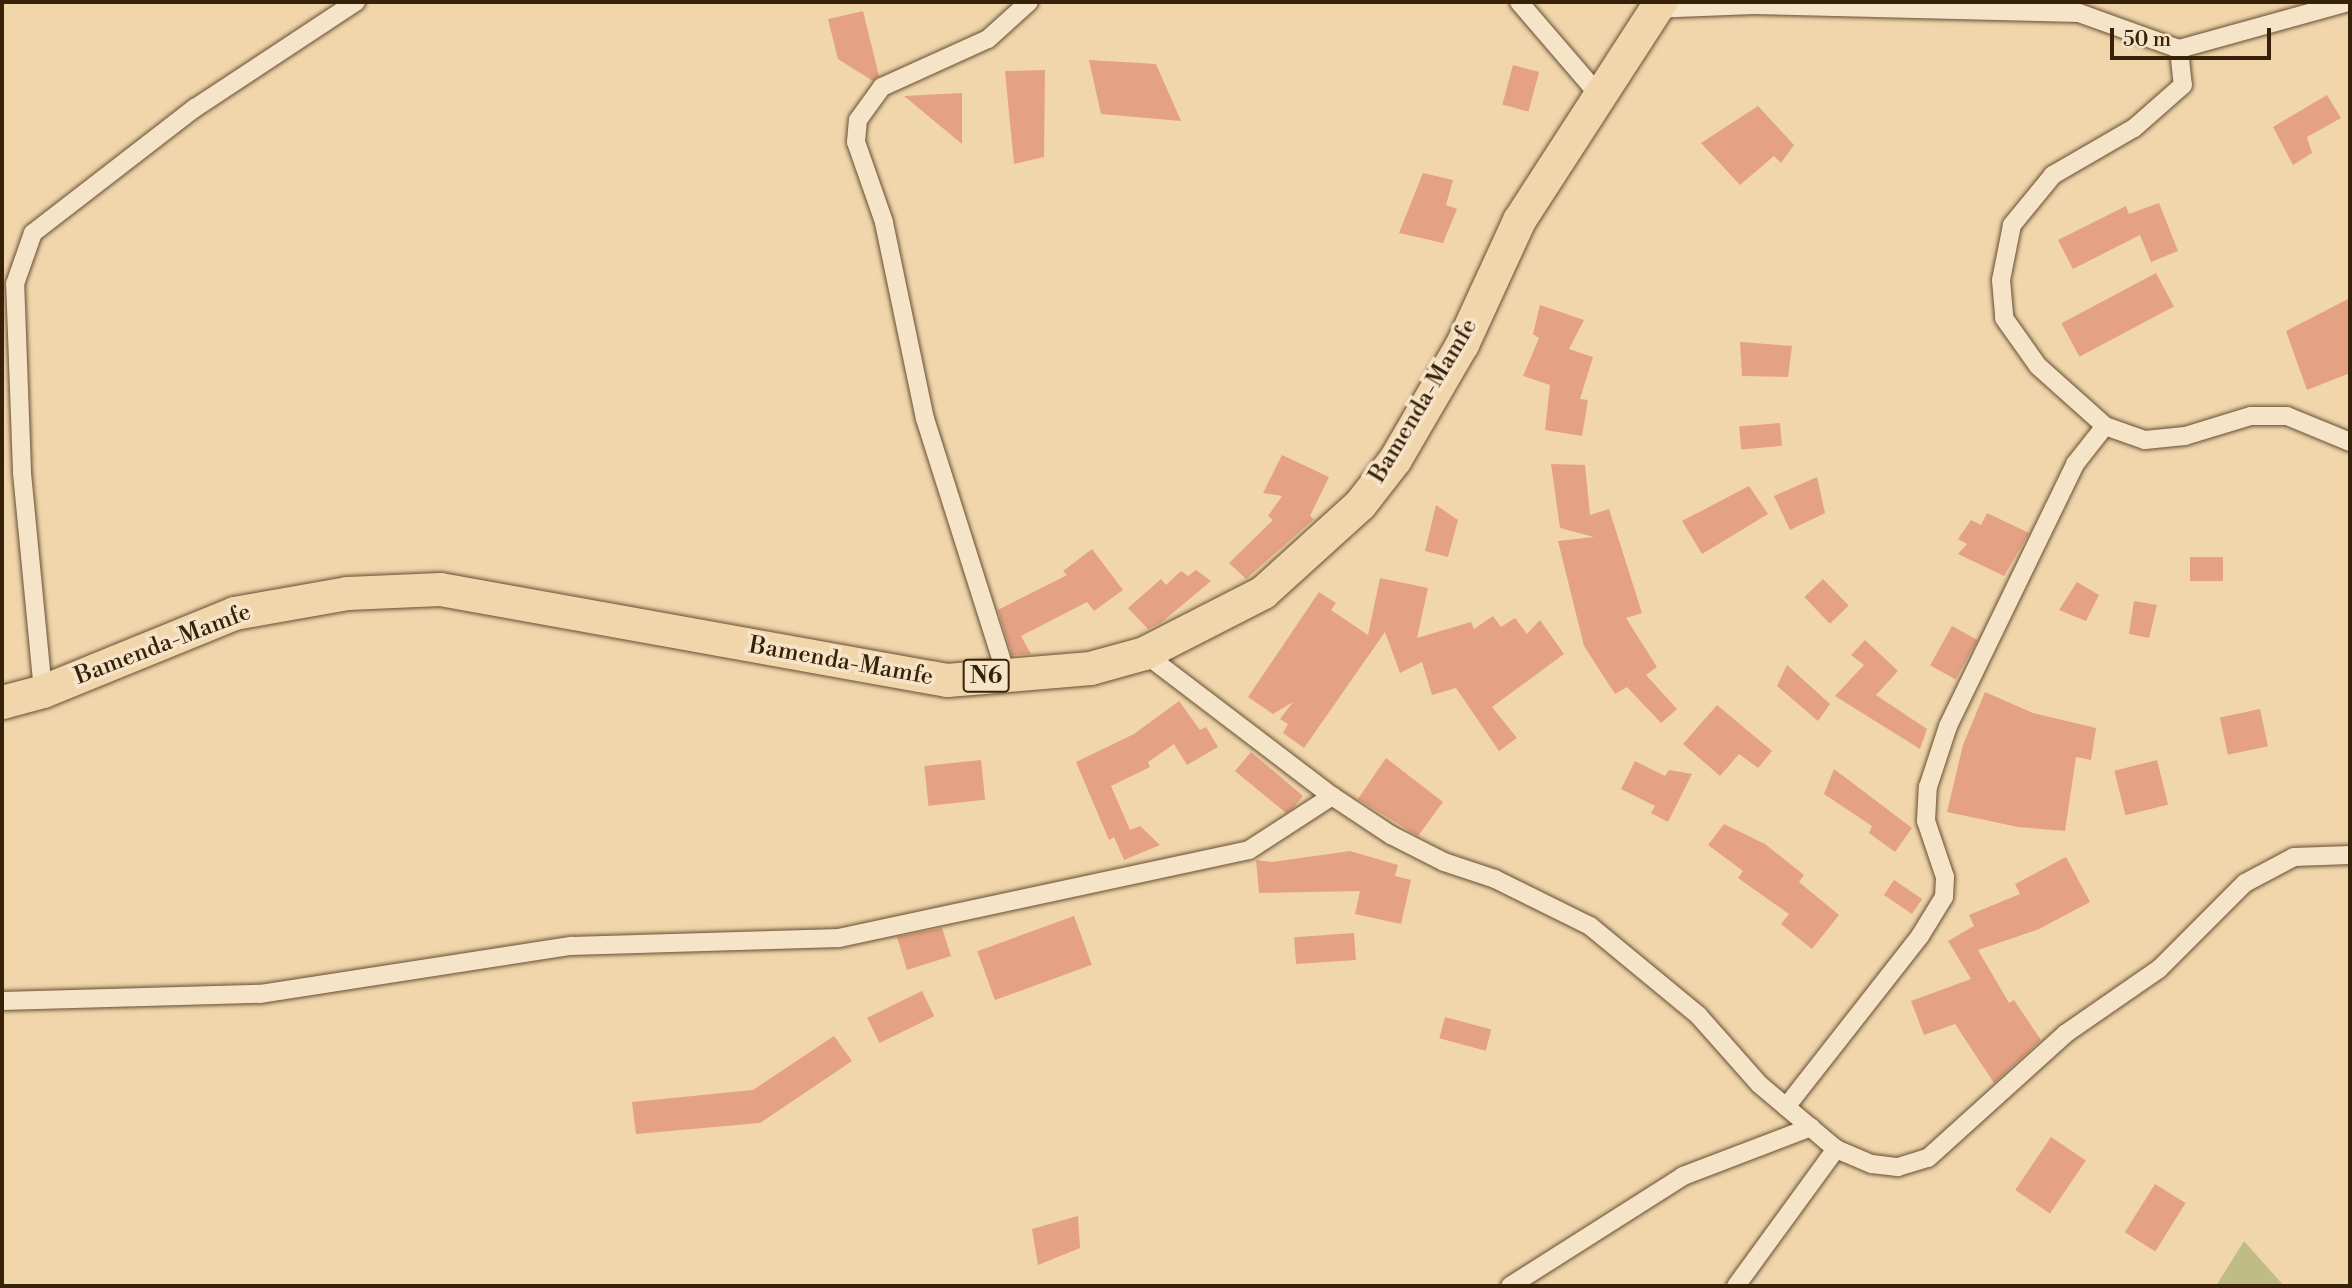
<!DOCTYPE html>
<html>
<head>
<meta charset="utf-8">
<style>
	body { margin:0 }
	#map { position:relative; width:2352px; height:1288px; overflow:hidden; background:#f1d6ac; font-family:"Libre Bodoni",serif }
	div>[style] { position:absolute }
	.green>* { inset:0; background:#c0bc85 }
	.building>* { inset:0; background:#e5a183; transform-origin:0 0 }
	.roads { filter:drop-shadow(0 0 2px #664e32) drop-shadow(0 0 2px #664e32) }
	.street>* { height:18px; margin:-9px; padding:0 9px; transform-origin:9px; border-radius:9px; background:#f6e4c9 }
	.highway>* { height:33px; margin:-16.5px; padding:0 16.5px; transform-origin:16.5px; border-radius:16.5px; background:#f1d6ac }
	span { translate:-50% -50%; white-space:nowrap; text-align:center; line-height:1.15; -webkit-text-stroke:7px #f6e4c9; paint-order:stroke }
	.shield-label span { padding:2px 5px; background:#f6e4c9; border:2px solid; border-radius:5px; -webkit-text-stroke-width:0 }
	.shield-label { font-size:23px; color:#382109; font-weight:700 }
	.street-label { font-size:24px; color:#382109 }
	.frame { position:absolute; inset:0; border:4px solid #382109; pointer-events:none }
	.scale { position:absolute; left:2110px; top:28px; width:161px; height:32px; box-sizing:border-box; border:4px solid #382109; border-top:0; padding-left:9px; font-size:21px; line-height:24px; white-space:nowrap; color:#382109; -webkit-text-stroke:5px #f6e4c9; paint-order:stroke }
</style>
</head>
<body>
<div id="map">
	<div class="green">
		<div style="clip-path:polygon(2244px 1241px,2284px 1286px,2216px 1286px)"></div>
	</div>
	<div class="building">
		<div style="clip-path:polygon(863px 11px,879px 76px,873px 81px,838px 59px,828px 19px)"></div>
		<div style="clip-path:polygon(1089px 60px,1156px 64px,1181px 121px,1101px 114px)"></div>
		<div style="left:1513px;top:65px;width:27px;height:41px;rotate:15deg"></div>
		<div style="clip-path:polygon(1045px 70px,1044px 157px,1014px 164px,1005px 71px)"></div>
		<div style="clip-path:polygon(962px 93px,962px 144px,904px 96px)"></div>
		<div style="clip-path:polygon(2327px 95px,2341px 118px,2307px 137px,2312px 153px,2293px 165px,2273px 127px)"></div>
		<div style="clip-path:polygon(1758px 106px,1794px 145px,1781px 163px,1774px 156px,1740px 185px,1701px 143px)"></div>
		<div style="clip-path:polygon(1423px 173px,1453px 180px,1446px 205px,1457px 209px,1443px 243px,1399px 233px)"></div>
		<div style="clip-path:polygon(2159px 203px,2178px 251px,2151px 262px,2140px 235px,2073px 269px,2058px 240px,2126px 206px,2129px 214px)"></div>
		<div style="left:2156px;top:273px;width:38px;height:107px;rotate:62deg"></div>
		<div style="clip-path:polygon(2350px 298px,2350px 373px,2307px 390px,2286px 331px)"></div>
		<div style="clip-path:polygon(1540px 305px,1584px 320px,1569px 349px,1593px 357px,1580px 399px,1588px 400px,1582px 436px,1545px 430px,1550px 385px,1523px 376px,1539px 338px,1533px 334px)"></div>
		<div style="clip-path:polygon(1740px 342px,1792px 346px,1788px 377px,1742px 376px)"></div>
		<div style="left:1780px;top:423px;width:23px;height:41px;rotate:85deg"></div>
		<div style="clip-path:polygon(1282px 455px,1329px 477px,1310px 516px,1314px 519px,1246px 579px,1229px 563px,1273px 520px,1268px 516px,1282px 496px,1263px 493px)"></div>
		<div style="clip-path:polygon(1551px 464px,1585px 465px,1590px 515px,1609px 509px,1642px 613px,1626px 618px,1657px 667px,1646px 675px,1677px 709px,1661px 723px,1627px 687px,1615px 694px,1584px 646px,1558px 541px,1594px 537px,1560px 528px)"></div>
		<div style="clip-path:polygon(1817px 477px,1825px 513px,1790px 530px,1774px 496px)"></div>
		<div style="clip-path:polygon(1749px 486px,1768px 514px,1702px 554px,1682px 521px)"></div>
		<div style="clip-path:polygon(1436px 505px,1458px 520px,1448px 557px,1425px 551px)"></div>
		<div style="clip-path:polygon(1987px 513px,2029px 533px,2004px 576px,1958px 554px,1967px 544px,1958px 539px,1971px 520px,1981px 525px)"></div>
		<div style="clip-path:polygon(1092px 549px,1123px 590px,1094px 611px,1087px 602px,1021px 636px,1031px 654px,1012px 655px,998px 610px,1067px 575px,1063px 571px)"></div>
		<div style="left:2190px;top:557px;width:33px;height:24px"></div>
		<div style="clip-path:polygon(1196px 570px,1211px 581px,1162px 622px,1148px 629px,1128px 608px,1161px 579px,1166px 585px,1181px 571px,1188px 576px)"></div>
		<div style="clip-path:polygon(1380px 578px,1428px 588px,1417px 638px,1471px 622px,1474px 629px,1493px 616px,1501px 627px,1515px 618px,1527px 634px,1540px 620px,1564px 654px,1492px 707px,1517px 738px,1499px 751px,1456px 688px,1432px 695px,1422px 662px,1400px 673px,1385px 632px,1304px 748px,1283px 733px,1288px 724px,1280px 719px,1293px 702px,1273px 714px,1248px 697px,1319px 592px,1336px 603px,1331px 610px,1368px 635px)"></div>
		<div style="left:1823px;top:579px;width:37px;height:26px;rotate:46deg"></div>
		<div style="clip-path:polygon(2077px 582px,2099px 595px,2086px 621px,2059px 610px)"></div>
		<div style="clip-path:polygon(2134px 601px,2157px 605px,2149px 638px,2129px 634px)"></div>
		<div style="left:1952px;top:626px;width:29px;height:45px;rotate:29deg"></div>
		<div style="clip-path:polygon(1865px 640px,1898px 671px,1876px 695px,1927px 729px,1920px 749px,1835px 696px,1864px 665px,1851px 655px)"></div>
		<div style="clip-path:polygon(1787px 665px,1830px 704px,1818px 721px,1777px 686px)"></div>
		<div style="clip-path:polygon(1985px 692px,2033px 713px,2096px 728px,2091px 760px,2076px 757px,2065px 831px,2018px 827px,1947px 812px,1963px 745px)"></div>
		<div style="clip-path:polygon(1179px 701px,1200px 730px,1206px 727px,1218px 747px,1187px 765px,1174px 744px,1148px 762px,1150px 767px,1111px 786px,1130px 830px,1140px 826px,1160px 845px,1124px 860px,1114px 837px,1109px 840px,1076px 762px,1134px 734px)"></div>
		<div style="clip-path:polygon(1717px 705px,1772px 751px,1758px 768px,1739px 754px,1720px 776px,1683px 744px)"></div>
		<div style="left:2260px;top:709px;width:38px;height:41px;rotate:78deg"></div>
		<div style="clip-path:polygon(1251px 752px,1303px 796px,1293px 808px,1286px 813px,1235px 771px)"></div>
		<div style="clip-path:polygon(1386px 758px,1443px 802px,1418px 836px,1358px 799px)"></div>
		<div style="left:981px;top:760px;width:40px;height:57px;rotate:84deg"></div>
		<div style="left:2157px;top:760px;width:46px;height:44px;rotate:76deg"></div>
		<div style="clip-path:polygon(1635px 761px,1665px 776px,1669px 770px,1692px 774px,1668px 822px,1651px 813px,1655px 806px,1621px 789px)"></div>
		<div style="clip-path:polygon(1834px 769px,1912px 828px,1895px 852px,1869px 833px,1872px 826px,1824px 794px)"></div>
		<div style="clip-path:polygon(1724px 824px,1765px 844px,1804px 875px,1799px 882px,1839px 915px,1812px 949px,1781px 924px,1789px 914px,1738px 878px,1743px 871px,1708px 845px)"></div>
		<div style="clip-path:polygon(1350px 851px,1398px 865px,1395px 876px,1411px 880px,1401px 924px,1355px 914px,1360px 891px,1259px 893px,1256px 860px,1272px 862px)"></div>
		<div style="clip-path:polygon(2066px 857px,2090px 902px,2039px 929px,1978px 950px,2009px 1003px,2014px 1000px,2041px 1040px,1994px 1083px,1955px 1024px,1924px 1035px,1911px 1001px,1971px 979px,1948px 941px,1974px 926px,1969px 915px,2020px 894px,2015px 884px)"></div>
		<div style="left:1894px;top:880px;width:34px;height:18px;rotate:34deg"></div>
		<div style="left:1074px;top:916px;width:52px;height:103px;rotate:70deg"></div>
		<div style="clip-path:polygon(942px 928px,951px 956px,907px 970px,897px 937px)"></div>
		<div style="left:1354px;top:933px;width:27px;height:60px;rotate:86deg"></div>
		<div style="left:922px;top:991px;width:28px;height:61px;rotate:64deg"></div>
		<div style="left:1445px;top:1017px;width:48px;height:22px;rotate:15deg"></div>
		<div style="clip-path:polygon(834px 1036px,852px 1061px,760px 1123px,636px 1134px,632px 1102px,753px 1090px)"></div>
		<div style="left:2051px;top:1137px;width:42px;height:64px;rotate:34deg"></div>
		<div style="left:2155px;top:1184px;width:36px;height:57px;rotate:32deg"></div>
		<div style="clip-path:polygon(1078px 1216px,1080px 1248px,1038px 1265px,1032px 1229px)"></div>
	</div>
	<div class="roads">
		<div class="street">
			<div style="left:1519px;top:2px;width:123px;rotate:49.3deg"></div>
			<div style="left:1651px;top:9px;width:103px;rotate:-2.2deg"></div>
			<div style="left:1754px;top:5px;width:325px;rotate:1.4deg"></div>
			<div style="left:2079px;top:13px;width:106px;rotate:19.8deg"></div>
			<div style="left:2179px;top:49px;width:36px;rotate:84deg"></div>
			<div style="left:2183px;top:85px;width:65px;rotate:138.7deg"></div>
			<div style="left:2134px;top:128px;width:94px;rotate:149.9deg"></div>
			<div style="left:2053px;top:175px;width:65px;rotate:129.4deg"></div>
			<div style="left:2012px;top:225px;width:56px;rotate:101.3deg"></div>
			<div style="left:2001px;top:280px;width:38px;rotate:85deg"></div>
			<div style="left:2004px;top:318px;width:59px;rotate:54.7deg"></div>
			<div style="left:2038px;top:366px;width:90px;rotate:41.8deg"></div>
			<div style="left:2105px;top:426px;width:42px;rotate:19.3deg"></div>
			<div style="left:2145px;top:440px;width:40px;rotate:-5.7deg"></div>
			<div style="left:2185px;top:436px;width:69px;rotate:-16.9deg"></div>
			<div style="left:2251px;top:416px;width:36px"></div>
			<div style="left:2287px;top:416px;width:68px;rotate:22.4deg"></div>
			<div style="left:2179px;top:49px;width:175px;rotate:-15.5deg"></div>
			<div style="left:1144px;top:653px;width:236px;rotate:37.3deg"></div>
			<div style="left:1332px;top:796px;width:71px;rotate:33.5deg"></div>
			<div style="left:1391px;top:835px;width:59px;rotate:27deg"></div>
			<div style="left:1444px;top:862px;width:54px;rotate:18.4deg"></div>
			<div style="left:1495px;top:879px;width:106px;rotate:26.3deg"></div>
			<div style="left:1590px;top:926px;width:140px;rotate:39.5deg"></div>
			<div style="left:1698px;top:1015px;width:92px;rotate:48.5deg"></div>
			<div style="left:1759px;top:1084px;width:101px;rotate:40.2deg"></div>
			<div style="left:1836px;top:1149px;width:39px;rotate:23deg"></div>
			<div style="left:1872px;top:1164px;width:26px;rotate:7deg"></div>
			<div style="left:1898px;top:1167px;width:31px;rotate:-17deg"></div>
			<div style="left:1928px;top:1158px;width:185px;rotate:-42.1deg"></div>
			<div style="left:2065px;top:1034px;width:114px;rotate:-34.7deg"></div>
			<div style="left:2159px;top:969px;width:122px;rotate:-45deg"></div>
			<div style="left:2245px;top:883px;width:55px;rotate:-28deg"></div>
			<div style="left:2294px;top:857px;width:56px;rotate:-2deg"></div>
			<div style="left:1006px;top:674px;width:268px;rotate:-107.6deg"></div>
			<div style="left:925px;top:419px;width:201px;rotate:-101.8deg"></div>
			<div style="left:884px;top:222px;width:85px;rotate:-109.3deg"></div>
			<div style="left:856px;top:142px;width:22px;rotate:-85deg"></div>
			<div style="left:858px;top:120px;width:41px;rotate:-54deg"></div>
			<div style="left:882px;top:87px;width:116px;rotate:-24.4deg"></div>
			<div style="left:988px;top:39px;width:55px;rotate:-42.1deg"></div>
			<div style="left:43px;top:691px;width:221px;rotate:-95.5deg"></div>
			<div style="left:22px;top:471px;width:187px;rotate:-92.1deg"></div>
			<div style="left:15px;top:284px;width:54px;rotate:-70.6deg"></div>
			<div style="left:33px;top:233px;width:205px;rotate:-37.7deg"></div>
			<div style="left:195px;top:108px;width:193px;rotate:-33.4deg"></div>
			<div style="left:2px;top:1001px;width:258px;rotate:-1.6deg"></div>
			<div style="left:260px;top:994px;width:315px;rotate:-8.8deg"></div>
			<div style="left:571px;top:946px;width:268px;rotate:-1.7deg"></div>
			<div style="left:839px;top:938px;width:419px;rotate:-12.1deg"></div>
			<div style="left:1249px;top:850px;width:99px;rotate:-33deg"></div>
			<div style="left:1786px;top:1107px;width:217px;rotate:-51.9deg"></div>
			<div style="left:1920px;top:936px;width:46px;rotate:-58.4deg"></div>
			<div style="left:1944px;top:897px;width:20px;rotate:-87deg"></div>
			<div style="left:1945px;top:877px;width:59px;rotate:-108.7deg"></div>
			<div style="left:1926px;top:821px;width:34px;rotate:-87deg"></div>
			<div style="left:1928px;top:787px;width:64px;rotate:-71.8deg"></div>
			<div style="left:1948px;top:726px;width:291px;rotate:-64.1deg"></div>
			<div style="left:2075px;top:464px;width:48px;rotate:-51.7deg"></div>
			<div style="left:1510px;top:1286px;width:205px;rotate:-32.4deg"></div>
			<div style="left:1683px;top:1176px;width:137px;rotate:-20.9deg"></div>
			<div style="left:1736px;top:1286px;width:170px;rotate:-53.9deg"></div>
		</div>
		<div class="highway">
			<div style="left:2px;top:702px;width:42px;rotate:-15deg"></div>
			<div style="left:43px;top:691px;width:206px;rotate:-22.2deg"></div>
			<div style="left:234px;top:613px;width:115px;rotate:-10deg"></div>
			<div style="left:347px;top:593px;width:93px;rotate:-2.5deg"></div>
			<div style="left:440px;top:589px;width:515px;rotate:10.18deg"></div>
			<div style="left:947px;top:680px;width:144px;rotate:-4.8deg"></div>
			<div style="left:1090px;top:668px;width:56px;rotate:-15.5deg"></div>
			<div style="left:1144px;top:653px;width:134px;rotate:-27.1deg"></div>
			<div style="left:1263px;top:592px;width:131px;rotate:-42.2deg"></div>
			<div style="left:1360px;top:504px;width:57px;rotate:-52.1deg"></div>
			<div style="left:1395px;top:459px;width:133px;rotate:-59.8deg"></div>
			<div style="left:1462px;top:344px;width:136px;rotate:-65.3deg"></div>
			<div style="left:1519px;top:220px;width:260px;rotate:-57.1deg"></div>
		</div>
	</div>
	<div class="shield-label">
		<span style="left:986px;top:676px">N6</span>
	</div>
	<div class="street-label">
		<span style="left:1424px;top:401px;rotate:-59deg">Bamenda-Mamfe</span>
		<span style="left:163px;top:645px;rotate:-21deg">Bamenda-Mamfe</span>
		<span style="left:841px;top:662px;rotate:10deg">Bamenda-Mamfe</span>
	</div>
	<div class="frame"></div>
	<div class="scale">50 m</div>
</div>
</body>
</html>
